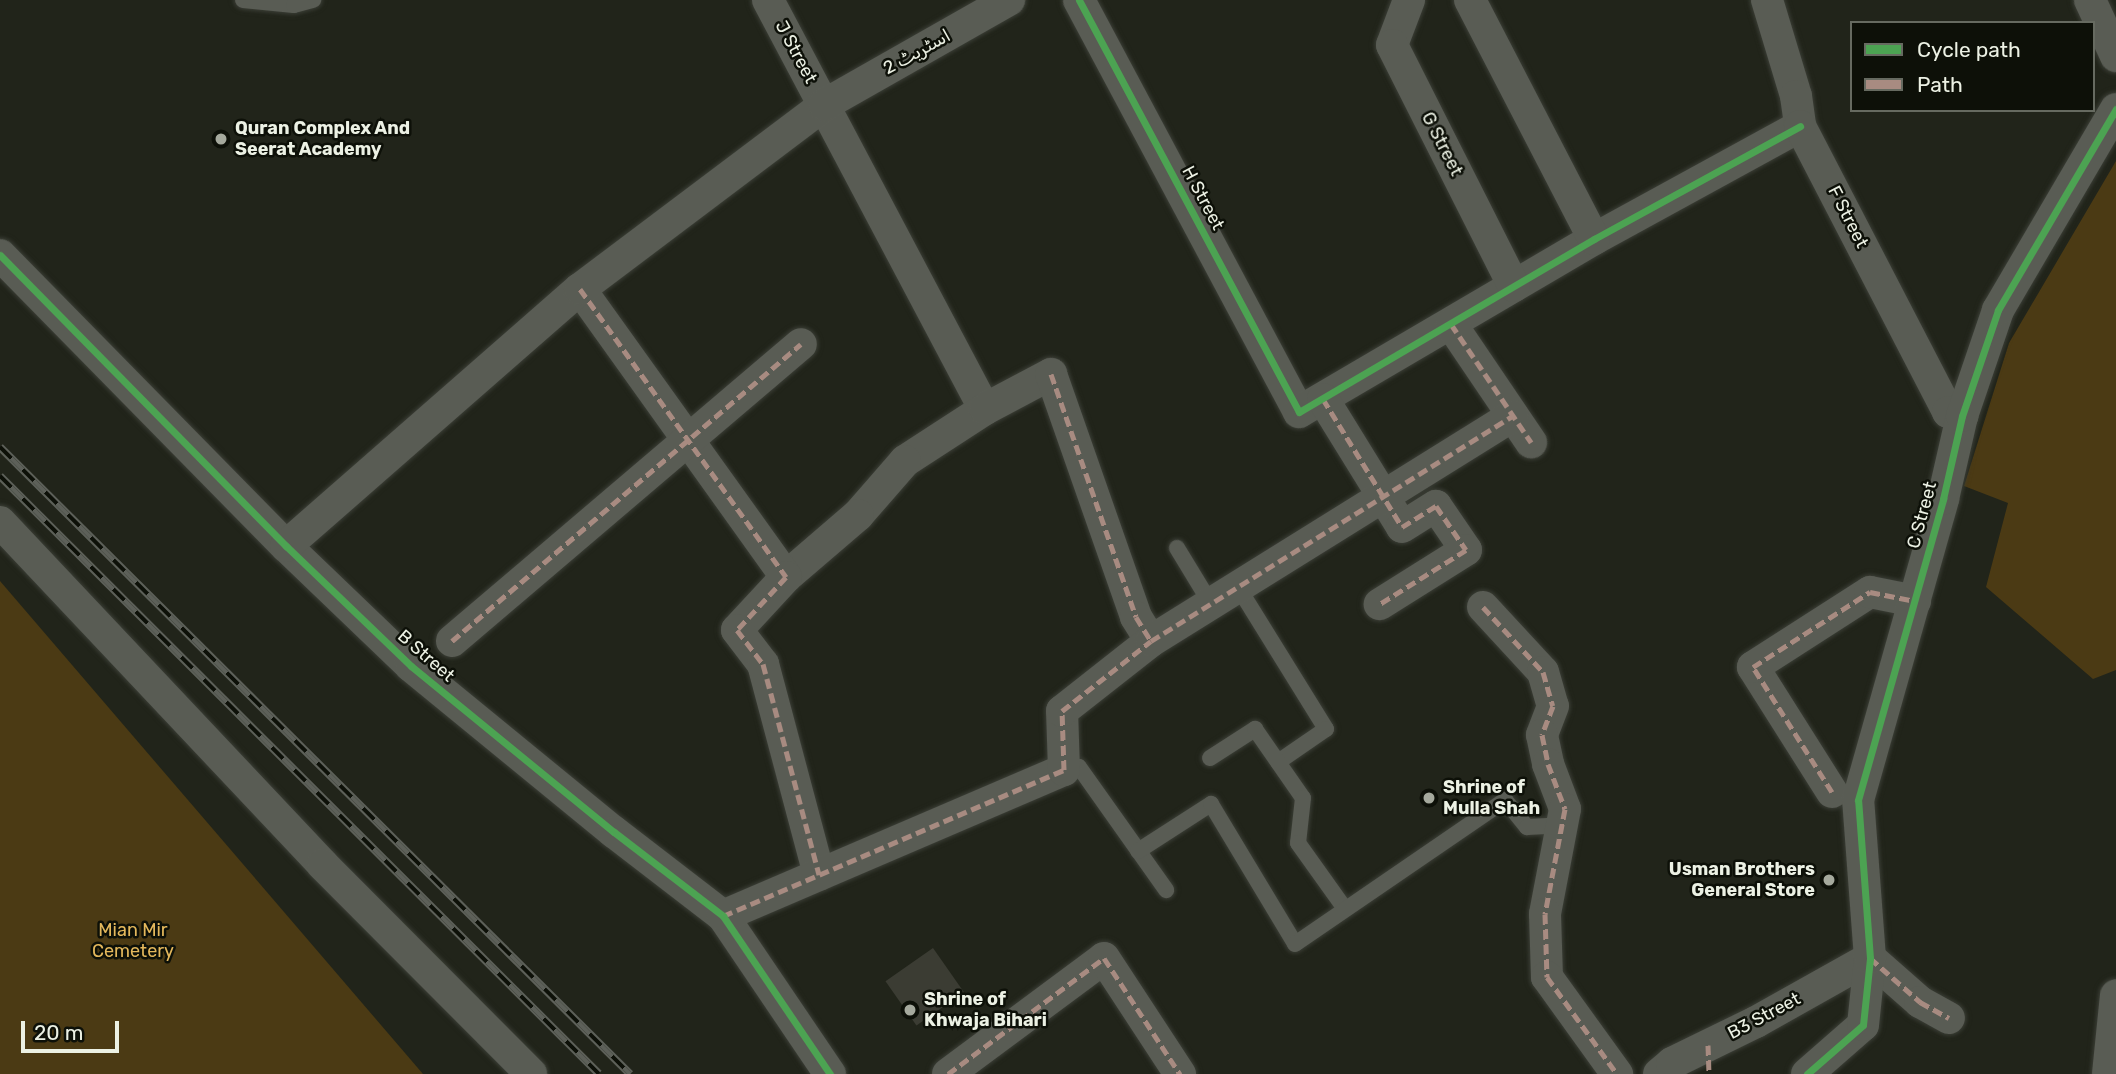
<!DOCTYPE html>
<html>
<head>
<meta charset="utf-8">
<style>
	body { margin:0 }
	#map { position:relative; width:2116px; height:1074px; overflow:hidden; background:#21241a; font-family:Rubik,"Noto Sans Arabic",sans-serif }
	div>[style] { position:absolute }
	.green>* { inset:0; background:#4b3a14 }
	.building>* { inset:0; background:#3b3c33; transform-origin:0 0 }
	.roads { filter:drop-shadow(0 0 2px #3b3e36) drop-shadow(0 0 2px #3b3e36) }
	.service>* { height:16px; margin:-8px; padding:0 8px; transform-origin:8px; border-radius:8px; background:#595c54 }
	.minor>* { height:32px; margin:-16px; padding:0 16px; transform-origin:16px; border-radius:16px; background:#595c54 }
	.rail>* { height:8px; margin-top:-4px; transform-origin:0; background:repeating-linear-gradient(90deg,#0d1008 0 16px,#5d6059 0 32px); box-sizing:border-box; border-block:2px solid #5d6059 }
	.quiet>* { height:5px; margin-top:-2.5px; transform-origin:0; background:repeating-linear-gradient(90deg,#a88b81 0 10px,transparent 0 15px) }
	.cycleway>* { height:7px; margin:-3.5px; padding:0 3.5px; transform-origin:3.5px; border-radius:3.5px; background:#4ca352 }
	.dots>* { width:19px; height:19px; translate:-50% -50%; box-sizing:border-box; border:4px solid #0d1008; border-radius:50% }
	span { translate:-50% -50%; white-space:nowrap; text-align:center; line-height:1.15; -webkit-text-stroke:5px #0d1008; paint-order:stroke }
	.street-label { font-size:18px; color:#ecf1e4 }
	.poi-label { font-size:18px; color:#ecf1e4; font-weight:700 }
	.left { translate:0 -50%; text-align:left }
	.right { translate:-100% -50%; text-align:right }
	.park-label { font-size:18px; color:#e4b85c }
	.legend { position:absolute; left:1850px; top:21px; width:245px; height:91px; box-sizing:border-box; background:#0d1008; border:2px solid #666a60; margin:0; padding:9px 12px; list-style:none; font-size:21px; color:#ecf1e4 }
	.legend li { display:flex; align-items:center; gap:14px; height:35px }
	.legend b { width:35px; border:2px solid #666a60 }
	.scale { position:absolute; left:21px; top:1021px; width:98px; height:32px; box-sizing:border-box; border:4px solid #ecf1e4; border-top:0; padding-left:9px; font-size:21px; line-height:24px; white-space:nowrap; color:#ecf1e4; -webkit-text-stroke:5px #0d1008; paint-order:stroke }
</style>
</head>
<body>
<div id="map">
	<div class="green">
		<div style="clip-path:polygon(2116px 161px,2116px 670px,2093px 679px,1986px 587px,2008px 503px,1964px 486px,2009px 343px)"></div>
		<div style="clip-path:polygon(0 581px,423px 1074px,0 1074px)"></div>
	</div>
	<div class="building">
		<div style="left:933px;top:948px;width:54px;height:58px;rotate:55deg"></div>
	</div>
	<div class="roads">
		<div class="service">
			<div style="left:243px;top:0;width:51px;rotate:5.6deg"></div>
			<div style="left:294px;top:5px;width:20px;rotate:-15deg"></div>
			<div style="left:1177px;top:548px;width:66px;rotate:58.7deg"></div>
			<div style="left:1238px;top:587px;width:167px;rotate:58.2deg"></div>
			<div style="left:1326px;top:729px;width:58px;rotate:145.5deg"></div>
			<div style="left:1210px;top:758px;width:54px;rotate:-32.8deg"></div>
			<div style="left:1255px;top:729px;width:84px;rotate:55.2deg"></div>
			<div style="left:1303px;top:798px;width:45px;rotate:96.3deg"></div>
			<div style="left:1298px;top:843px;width:81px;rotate:54.5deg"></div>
			<div style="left:1064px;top:770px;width:15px;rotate:-11deg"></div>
			<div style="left:1079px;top:767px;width:151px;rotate:54.7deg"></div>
			<div style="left:1138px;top:851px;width:87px;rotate:-32.8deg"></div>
			<div style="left:1211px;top:804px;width:163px;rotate:59deg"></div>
			<div style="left:1295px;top:944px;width:255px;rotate:-34.4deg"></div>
			<div style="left:1505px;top:800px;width:35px;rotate:51deg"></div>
			<div style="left:1527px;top:827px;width:35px;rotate:-3deg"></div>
		</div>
		<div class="minor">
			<div style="left:768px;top:0;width:463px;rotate:62.1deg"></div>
			<div style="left:985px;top:409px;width:95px;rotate:147deg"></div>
			<div style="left:905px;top:461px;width:72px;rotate:131deg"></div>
			<div style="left:858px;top:515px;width:95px;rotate:139.3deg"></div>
			<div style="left:1079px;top:0;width:467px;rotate:61.9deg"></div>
			<div style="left:1299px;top:412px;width:342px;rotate:-30.4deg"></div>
			<div style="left:1594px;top:239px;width:235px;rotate:-28.7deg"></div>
			<div style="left:1409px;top:0;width:48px;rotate:110.7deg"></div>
			<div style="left:1392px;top:45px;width:270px;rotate:63.2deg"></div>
			<div style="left:1470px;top:0;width:269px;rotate:62.6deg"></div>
			<div style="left:1767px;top:0;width:100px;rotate:73.2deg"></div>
			<div style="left:1796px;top:96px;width:30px;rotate:82deg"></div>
			<div style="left:1800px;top:126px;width:322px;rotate:62.6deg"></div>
			<div style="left:1948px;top:412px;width:15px;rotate:16deg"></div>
			<div style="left:2090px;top:0;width:62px;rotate:65.1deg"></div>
			<div style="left:0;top:255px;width:408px;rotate:45.5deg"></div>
			<div style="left:286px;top:546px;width:173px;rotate:43.8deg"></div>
			<div style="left:411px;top:666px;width:262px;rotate:39.3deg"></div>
			<div style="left:614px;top:832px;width:138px;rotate:37.6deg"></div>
			<div style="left:723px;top:916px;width:191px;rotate:55.9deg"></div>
			<div style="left:580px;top:289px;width:354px;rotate:54.4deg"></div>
			<div style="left:786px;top:577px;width:72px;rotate:132.8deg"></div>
			<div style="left:737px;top:630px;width:43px;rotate:52.6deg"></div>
			<div style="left:763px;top:664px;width:218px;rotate:75.1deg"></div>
			<div style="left:1451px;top:324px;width:143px;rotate:55.9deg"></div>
			<div style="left:1323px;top:399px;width:150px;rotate:58.3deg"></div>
			<div style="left:1402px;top:527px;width:40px;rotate:-32deg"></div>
			<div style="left:1436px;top:506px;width:53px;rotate:55.7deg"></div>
			<div style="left:1466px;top:550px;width:102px;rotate:147.9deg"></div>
			<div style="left:985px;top:409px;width:75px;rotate:-27.9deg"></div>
			<div style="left:1051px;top:374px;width:257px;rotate:70.7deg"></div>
			<div style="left:1136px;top:617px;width:28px;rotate:58deg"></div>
			<div style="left:0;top:522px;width:471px;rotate:46.7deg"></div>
			<div style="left:323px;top:865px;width:295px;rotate:45.1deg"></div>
			<div style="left:286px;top:546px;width:390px;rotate:-41.2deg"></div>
			<div style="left:580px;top:289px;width:306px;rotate:-37deg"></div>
			<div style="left:824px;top:105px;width:213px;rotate:-29.6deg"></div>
			<div style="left:1483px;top:607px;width:88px;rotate:47.3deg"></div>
			<div style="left:1543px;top:672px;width:35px;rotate:74deg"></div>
			<div style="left:1553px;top:706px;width:31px;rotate:111deg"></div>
			<div style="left:1542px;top:735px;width:30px;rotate:78deg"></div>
			<div style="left:1548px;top:764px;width:48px;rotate:69.3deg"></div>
			<div style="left:1565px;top:809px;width:107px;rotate:100.8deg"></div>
			<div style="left:1545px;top:914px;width:63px;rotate:88.2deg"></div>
			<div style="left:1547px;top:977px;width:120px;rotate:54.2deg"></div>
			<div style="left:452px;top:641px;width:458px;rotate:-40.4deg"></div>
			<div style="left:1832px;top:792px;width:148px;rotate:-122.3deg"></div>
			<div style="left:1753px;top:667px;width:139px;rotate:-32.7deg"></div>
			<div style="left:1870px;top:592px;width:46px;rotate:11.3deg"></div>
			<div style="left:723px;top:916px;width:371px;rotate:-23.2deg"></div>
			<div style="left:1064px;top:770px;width:59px;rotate:-91.9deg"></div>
			<div style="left:1062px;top:711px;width:113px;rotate:-38.2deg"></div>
			<div style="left:1151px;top:641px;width:426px;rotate:-31.9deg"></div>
			<div style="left:1870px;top:958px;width:67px;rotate:41.3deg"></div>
			<div style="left:1920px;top:1002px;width:33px;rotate:29deg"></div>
			<div style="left:948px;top:1074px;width:194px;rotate:-36.6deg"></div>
			<div style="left:1104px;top:958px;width:139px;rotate:56.8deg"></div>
			<div style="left:1659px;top:1074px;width:17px;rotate:-40deg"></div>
			<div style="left:1672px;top:1063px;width:93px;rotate:-26deg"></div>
			<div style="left:1756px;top:1022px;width:131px;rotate:-29.3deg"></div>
			<div style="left:1807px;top:1074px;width:74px;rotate:-41.2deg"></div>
			<div style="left:1863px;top:1025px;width:67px;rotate:-84deg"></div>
			<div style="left:1870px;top:958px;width:158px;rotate:-94.3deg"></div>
			<div style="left:1858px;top:800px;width:313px;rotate:-74.2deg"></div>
			<div style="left:1943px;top:499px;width:85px;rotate:-77.1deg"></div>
			<div style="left:1962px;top:416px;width:112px;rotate:-71.2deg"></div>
			<div style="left:1998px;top:310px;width:233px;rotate:-59.6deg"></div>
			<div style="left:2108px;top:1074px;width:79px;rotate:-84.2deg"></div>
		</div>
	</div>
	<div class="rail">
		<div style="left:0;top:447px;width:889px;rotate:44.86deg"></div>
		<div style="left:0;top:476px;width:846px;rotate:44.95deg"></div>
	</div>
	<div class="quiet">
		<div style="left:580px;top:289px;width:354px;rotate:54.4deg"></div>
		<div style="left:786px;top:577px;width:72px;rotate:132.8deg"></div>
		<div style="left:737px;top:630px;width:43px;rotate:52.6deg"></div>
		<div style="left:763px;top:664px;width:218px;rotate:75.1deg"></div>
		<div style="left:1451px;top:324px;width:143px;rotate:55.9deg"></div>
		<div style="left:1051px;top:374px;width:257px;rotate:70.7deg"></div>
		<div style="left:1136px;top:617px;width:28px;rotate:58deg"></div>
		<div style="left:1323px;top:399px;width:150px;rotate:58.3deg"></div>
		<div style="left:1402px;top:527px;width:40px;rotate:-32deg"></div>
		<div style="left:1436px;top:506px;width:53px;rotate:55.7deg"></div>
		<div style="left:1466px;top:550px;width:102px;rotate:147.9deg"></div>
		<div style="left:1483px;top:607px;width:88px;rotate:47.3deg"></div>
		<div style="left:1543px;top:672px;width:35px;rotate:74deg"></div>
		<div style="left:1553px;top:706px;width:31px;rotate:111deg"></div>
		<div style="left:1542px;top:735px;width:30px;rotate:78deg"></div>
		<div style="left:1548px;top:764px;width:48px;rotate:69.3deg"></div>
		<div style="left:1565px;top:809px;width:107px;rotate:100.8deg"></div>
		<div style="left:1545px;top:914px;width:63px;rotate:88.2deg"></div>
		<div style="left:1547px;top:977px;width:120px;rotate:54.2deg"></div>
		<div style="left:452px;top:641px;width:458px;rotate:-40.4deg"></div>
		<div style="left:1832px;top:792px;width:148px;rotate:-122.3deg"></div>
		<div style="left:1753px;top:667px;width:139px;rotate:-32.7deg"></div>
		<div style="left:1870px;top:592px;width:46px;rotate:11.3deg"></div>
		<div style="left:723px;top:916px;width:371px;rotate:-23.2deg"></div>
		<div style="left:1064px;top:770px;width:59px;rotate:-91.9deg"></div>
		<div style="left:1062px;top:711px;width:113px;rotate:-38.2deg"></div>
		<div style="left:1151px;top:641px;width:426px;rotate:-31.9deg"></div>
		<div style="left:1870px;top:958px;width:67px;rotate:41.3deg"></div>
		<div style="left:1920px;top:1002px;width:33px;rotate:29deg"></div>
		<div style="left:1708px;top:1045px;width:29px;rotate:88deg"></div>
		<div style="left:948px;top:1074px;width:194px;rotate:-36.6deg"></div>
		<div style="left:1104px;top:958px;width:139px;rotate:56.8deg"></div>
	</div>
	<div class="cycleway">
		<div style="left:1079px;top:0;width:467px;rotate:61.9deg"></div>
		<div style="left:1299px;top:412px;width:342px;rotate:-30.4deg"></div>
		<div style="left:1594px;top:239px;width:235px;rotate:-28.7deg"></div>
		<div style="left:0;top:255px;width:408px;rotate:45.5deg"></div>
		<div style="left:286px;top:546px;width:173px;rotate:43.8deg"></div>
		<div style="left:411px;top:666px;width:262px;rotate:39.3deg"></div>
		<div style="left:614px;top:832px;width:138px;rotate:37.6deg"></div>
		<div style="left:723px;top:916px;width:191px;rotate:55.9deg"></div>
		<div style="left:1807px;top:1074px;width:74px;rotate:-41.2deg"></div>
		<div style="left:1863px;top:1025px;width:67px;rotate:-84deg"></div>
		<div style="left:1870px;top:958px;width:158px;rotate:-94.3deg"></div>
		<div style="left:1858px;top:800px;width:313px;rotate:-74.2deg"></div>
		<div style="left:1943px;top:499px;width:85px;rotate:-77.1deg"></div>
		<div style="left:1962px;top:416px;width:112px;rotate:-71.2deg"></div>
		<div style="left:1998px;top:310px;width:233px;rotate:-59.6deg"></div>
	</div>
	<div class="dots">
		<div style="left:221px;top:139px;background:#a5a99d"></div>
		<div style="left:1429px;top:798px;background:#a5a99d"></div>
		<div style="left:1829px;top:880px;background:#a5a99d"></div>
		<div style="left:910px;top:1010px;background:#a5a99d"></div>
	</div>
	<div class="street-label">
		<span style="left:796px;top:52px;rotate:62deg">J Street</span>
		<span style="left:917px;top:52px;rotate:-29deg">اسٹریٹ 2</span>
		<span style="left:1442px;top:144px;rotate:63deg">G Street</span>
		<span style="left:1203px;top:198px;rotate:62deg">H Street</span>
		<span style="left:1848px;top:217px;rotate:63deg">F Street</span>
		<span style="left:1922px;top:515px;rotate:-75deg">C Street</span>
		<span style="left:426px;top:656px;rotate:41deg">B Street</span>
		<span style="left:1764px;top:1016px;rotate:-28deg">B3 Street</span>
	</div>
	<div class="poi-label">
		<span class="left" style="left:235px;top:139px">Quran Complex And<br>Seerat Academy</span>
		<span class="left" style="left:1443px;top:798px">Shrine of<br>Mulla Shah</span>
		<span class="right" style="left:1815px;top:880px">Usman Brothers<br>General Store</span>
		<span class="left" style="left:924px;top:1010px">Shrine of<br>Khwaja Bihari</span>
	</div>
	<div class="park-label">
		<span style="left:133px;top:941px">Mian Mir<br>Cemetery</span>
	</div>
	<ul class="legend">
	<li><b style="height:9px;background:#4ca352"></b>Cycle path</li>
	<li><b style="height:9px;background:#a88b81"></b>Path</li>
	</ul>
	<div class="scale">20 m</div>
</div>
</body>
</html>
